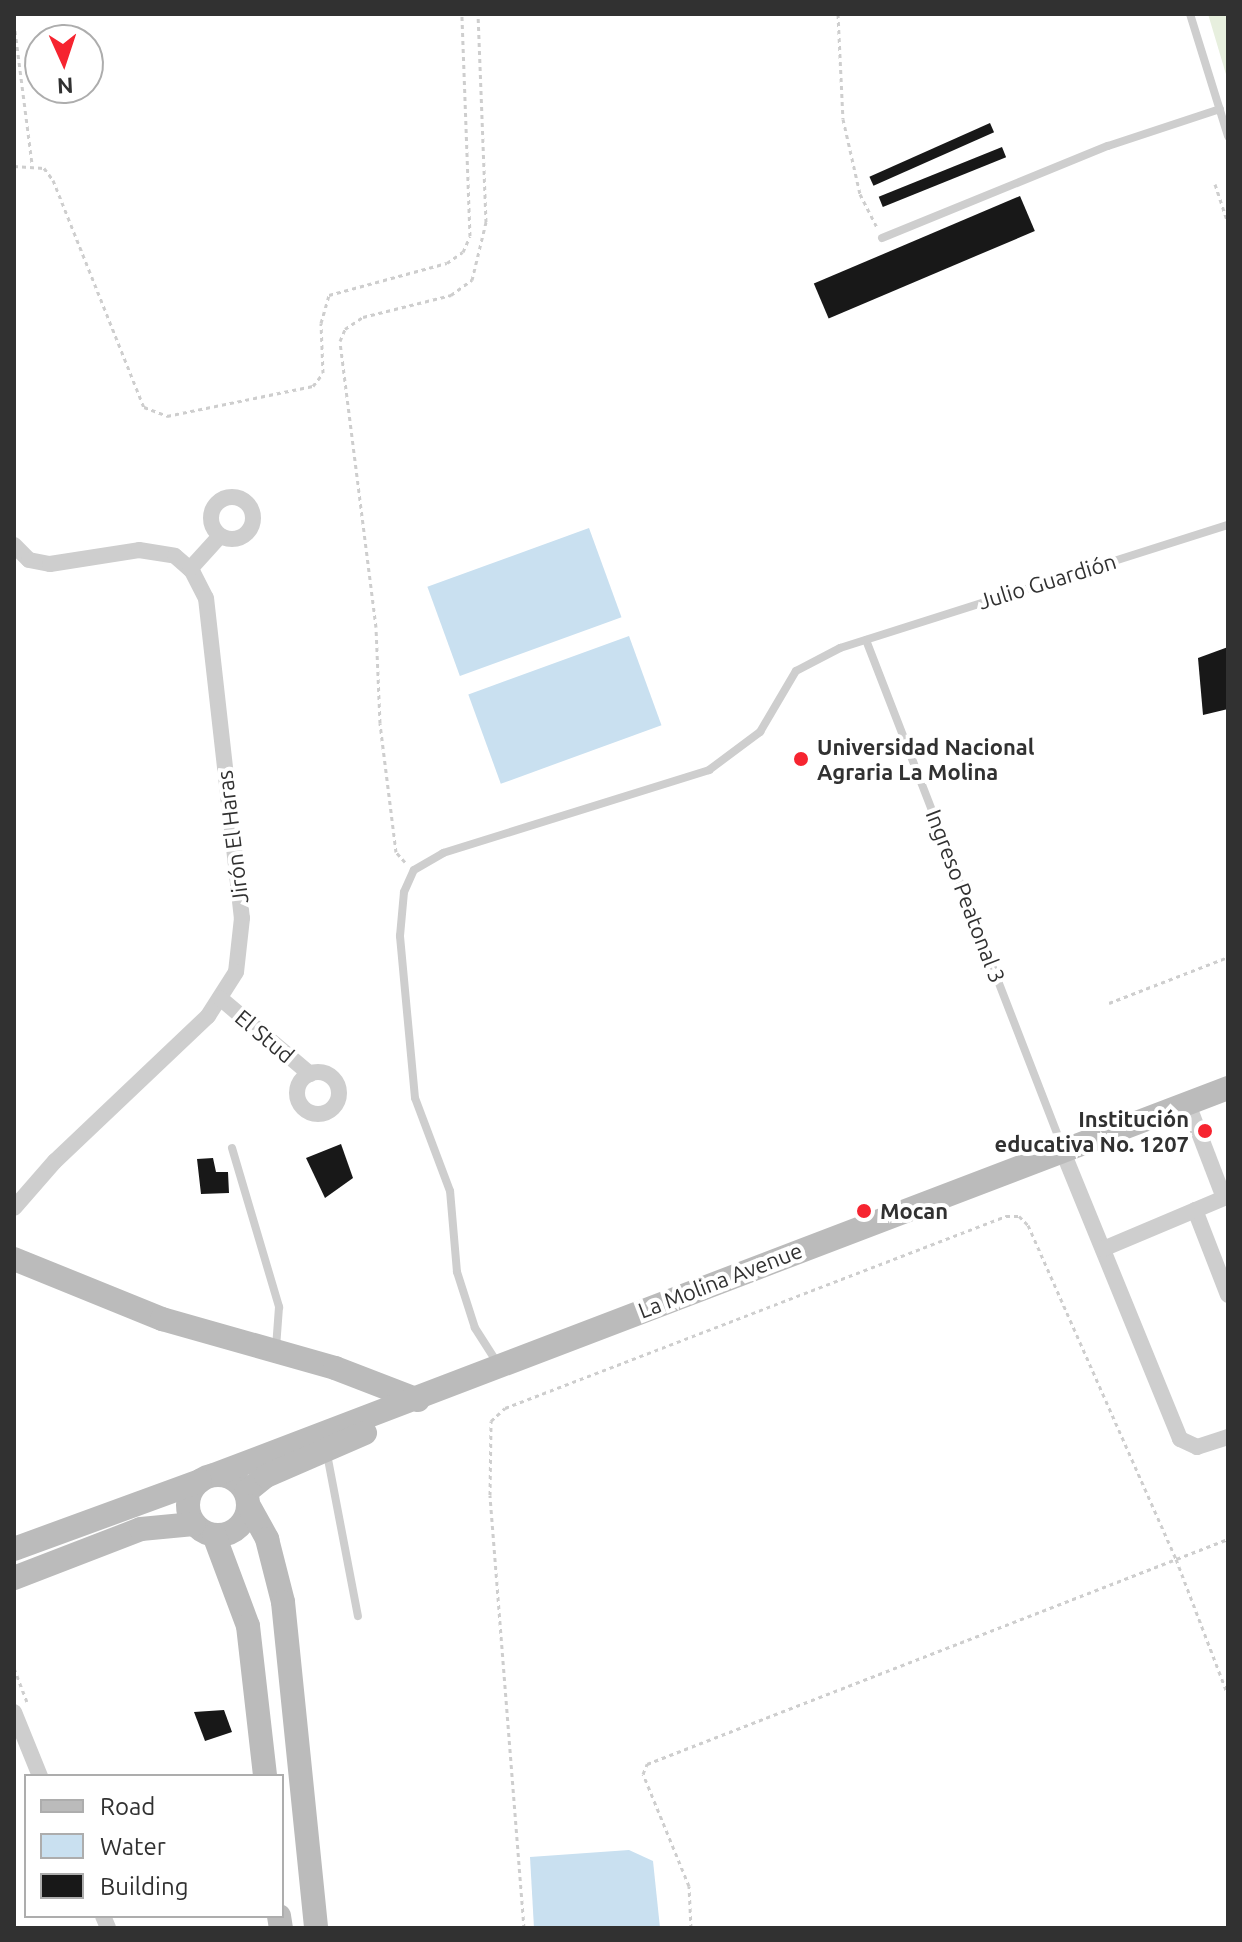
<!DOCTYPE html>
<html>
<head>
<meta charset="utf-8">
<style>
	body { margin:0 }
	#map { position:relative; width:1242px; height:1942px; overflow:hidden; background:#fff; font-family:Ubuntu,sans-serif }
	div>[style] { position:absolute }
	.green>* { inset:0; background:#e7efde }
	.water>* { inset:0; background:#c9e0f0; transform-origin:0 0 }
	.building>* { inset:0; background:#181818; transform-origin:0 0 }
	.path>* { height:3px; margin-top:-1.5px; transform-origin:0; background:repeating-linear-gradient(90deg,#cecece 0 4px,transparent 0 8px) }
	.lane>* { height:8px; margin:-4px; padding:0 4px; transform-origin:4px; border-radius:4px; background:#cecece }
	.street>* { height:16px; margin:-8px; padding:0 8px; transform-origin:8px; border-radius:8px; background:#cecece }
	.street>.ring { margin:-8px; padding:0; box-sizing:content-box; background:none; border:16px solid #cecece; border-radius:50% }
	.secondary>* { height:24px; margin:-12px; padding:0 12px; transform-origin:12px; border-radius:12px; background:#bbb }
	.secondary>.ring { margin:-12px; padding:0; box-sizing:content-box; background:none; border:24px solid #bbb; border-radius:50% }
	.dots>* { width:22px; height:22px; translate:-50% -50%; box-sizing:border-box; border:4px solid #fff; border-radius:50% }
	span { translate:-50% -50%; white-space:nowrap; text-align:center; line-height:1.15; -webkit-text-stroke:8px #fff; paint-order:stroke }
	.street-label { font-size:22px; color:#313131 }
	.poi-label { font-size:22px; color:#313131; font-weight:700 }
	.left { translate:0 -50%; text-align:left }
	.right { translate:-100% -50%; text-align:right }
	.frame { position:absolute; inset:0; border:16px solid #313131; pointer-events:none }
	.legend { position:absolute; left:24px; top:1774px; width:260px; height:144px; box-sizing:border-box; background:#fff; border:2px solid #adadad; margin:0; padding:10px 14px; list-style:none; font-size:24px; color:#313131 }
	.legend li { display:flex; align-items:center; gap:16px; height:40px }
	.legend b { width:40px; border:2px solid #adadad }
	.north { position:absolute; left:24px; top:24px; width:80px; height:80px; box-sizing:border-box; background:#fff; border:2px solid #adadad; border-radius:50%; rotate:177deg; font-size:22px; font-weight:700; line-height:32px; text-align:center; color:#313131 }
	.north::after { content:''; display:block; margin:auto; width:28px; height:36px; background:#f62430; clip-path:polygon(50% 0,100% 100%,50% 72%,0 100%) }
</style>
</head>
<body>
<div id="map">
	<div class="green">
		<div style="clip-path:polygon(1208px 14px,1228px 14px,1228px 81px)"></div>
	</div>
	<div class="water">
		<div style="left:589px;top:528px;width:95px;height:172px;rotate:70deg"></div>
		<div style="left:629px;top:636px;width:95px;height:171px;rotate:70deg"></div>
		<div style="clip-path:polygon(629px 1850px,653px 1861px,660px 1928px,534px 1928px,530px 1857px)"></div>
	</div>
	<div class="building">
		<div style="left:990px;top:123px;width:10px;height:132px;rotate:66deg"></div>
		<div style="left:1002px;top:147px;width:11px;height:133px;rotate:68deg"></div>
		<div style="left:1020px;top:196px;width:38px;height:224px;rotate:67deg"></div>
		<div style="clip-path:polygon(1228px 647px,1228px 709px,1203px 715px,1198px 658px)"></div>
		<div style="clip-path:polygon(341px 1144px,353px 1178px,325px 1198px,306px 1158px)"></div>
		<div style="clip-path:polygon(213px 1158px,216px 1172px,228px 1172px,229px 1193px,201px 1194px,197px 1159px)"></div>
		<div style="clip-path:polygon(224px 1710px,232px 1732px,205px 1741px,194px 1712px)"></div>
	</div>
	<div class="path">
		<div style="left:838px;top:14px;width:105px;rotate:87.3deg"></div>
		<div style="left:843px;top:119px;width:77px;rotate:77.2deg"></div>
		<div style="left:860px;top:194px;width:38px;rotate:63deg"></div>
		<div style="left:14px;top:23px;width:142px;rotate:82.7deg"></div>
		<div style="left:14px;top:166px;width:30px;rotate:4deg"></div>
		<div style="left:44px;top:168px;width:15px;rotate:53deg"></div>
		<div style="left:53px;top:180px;width:245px;rotate:68.2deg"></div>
		<div style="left:144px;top:407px;width:25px;rotate:21deg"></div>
		<div style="left:167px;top:416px;width:149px;rotate:-11.6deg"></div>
		<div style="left:313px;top:386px;width:16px;rotate:-52deg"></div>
		<div style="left:323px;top:373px;width:50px;rotate:-92.3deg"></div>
		<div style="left:321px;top:323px;width:29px;rotate:-74deg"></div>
		<div style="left:329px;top:295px;width:122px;rotate:-15.2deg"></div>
		<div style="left:447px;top:263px;width:19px;rotate:-35deg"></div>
		<div style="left:463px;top:252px;width:17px;rotate:-66deg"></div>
		<div style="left:470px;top:236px;width:222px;rotate:-92.1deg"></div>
		<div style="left:1215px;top:184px;width:41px;rotate:71.6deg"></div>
		<div style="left:405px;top:862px;width:13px;rotate:-132deg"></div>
		<div style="left:396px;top:852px;width:130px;rotate:-97.1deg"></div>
		<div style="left:380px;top:723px;width:96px;rotate:-92.4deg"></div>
		<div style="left:376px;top:627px;width:288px;rotate:-97.2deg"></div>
		<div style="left:340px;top:341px;width:13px;rotate:-67deg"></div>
		<div style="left:345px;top:329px;width:22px;rotate:-34deg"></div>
		<div style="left:363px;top:317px;width:91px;rotate:-14deg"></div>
		<div style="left:451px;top:295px;width:26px;rotate:-36deg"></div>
		<div style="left:472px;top:280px;width:60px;rotate:-76.4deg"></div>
		<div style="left:486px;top:222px;width:208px;rotate:-92.2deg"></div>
		<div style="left:1109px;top:1003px;width:128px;rotate:-21.1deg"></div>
		<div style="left:14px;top:1668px;width:36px;rotate:69deg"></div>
		<div style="left:524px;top:1928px;width:434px;rotate:-94.5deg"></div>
		<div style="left:490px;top:1495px;width:74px;rotate:-89.2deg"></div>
		<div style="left:491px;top:1421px;width:19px;rotate:-43deg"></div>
		<div style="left:505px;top:1408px;width:537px;rotate:-20.97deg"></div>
		<div style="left:1006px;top:1216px;width:13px"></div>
		<div style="left:1019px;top:1216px;width:13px;rotate:45deg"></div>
		<div style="left:1028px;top:1225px;width:365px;rotate:66.1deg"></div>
		<div style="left:1176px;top:1559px;width:146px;rotate:69.1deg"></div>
		<div style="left:691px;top:1928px;width:42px;rotate:-92.7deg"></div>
		<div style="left:689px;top:1886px;width:121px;rotate:-112.3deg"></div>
		<div style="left:643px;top:1774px;width:11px;rotate:-68deg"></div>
		<div style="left:647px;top:1764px;width:623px;rotate:-21.17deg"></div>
	</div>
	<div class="lane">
		<div style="left:1190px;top:14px;width:128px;rotate:72.7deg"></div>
		<div style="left:882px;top:238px;width:244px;rotate:-22.2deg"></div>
		<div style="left:1108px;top:146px;width:118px;rotate:-18.3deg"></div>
		<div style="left:866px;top:640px;width:543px;rotate:68.83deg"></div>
		<div style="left:232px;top:1148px;width:166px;rotate:73.5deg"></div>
		<div style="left:279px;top:1307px;width:41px;rotate:94.2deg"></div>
		<div style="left:498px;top:1364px;width:43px;rotate:-122.6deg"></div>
		<div style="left:475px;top:1328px;width:59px;rotate:-107.8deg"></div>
		<div style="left:457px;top:1272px;width:81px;rotate:-94.9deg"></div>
		<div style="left:450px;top:1191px;width:99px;rotate:-110.6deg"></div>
		<div style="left:415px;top:1098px;width:163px;rotate:-95.3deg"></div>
		<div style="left:400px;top:936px;width:44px;rotate:-84.8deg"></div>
		<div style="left:404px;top:892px;width:24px;rotate:-66deg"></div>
		<div style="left:414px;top:870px;width:34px;rotate:-30deg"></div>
		<div style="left:443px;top:853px;width:279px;rotate:-17.3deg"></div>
		<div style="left:709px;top:770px;width:64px;rotate:-36.7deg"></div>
		<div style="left:760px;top:732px;width:71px;rotate:-59.5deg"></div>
		<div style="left:796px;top:671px;width:50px;rotate:-27.6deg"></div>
		<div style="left:840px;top:648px;width:407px;rotate:-17.6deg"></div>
		<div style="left:327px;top:1454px;width:165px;rotate:79.2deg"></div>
	</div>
	<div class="street">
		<div class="ring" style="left:211px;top:497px;width:26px;height:26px"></div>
		<div style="left:14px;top:545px;width:21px;rotate:45deg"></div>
		<div style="left:29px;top:560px;width:21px;rotate:11deg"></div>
		<div style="left:50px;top:564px;width:90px;rotate:-8.9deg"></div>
		<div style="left:139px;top:550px;width:36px;rotate:9deg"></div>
		<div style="left:175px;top:556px;width:23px;rotate:41deg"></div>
		<div style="left:192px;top:571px;width:30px;rotate:63deg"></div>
		<div style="left:206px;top:598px;width:322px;rotate:83.6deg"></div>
		<div style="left:242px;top:918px;width:54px;rotate:96.3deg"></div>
		<div style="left:236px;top:972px;width:52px;rotate:122.5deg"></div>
		<div style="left:208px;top:1016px;width:211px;rotate:136.5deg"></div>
		<div style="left:55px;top:1161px;width:62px;rotate:131.1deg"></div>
		<div style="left:190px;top:569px;width:45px;rotate:-47.7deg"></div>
		<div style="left:220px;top:998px;width:118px;rotate:40.2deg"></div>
		<div class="ring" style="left:297px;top:1072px;width:26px;height:26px"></div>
		<div style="left:1063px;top:1152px;width:310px;rotate:67.8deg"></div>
		<div style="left:1180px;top:1439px;width:19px;rotate:25deg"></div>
		<div style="left:1197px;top:1447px;width:33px;rotate:-18deg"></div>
		<div style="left:1195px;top:1210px;width:91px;rotate:68.8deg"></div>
		<div style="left:1103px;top:1249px;width:131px;rotate:-22.9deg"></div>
		<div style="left:1224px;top:1198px;width:101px;rotate:-111deg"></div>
		<div style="left:14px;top:1712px;width:69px;rotate:67.9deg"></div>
		<div style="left:103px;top:1916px;width:13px;rotate:67deg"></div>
	</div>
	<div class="secondary">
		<div style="left:14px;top:1259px;width:160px;rotate:22.1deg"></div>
		<div style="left:162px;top:1319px;width:180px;rotate:15.8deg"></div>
		<div style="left:335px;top:1368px;width:89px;rotate:21.1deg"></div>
		<div class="ring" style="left:188px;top:1475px;width:36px;height:36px"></div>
		<div style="left:214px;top:1475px;width:1085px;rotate:-20.89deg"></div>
		<div style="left:246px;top:1492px;width:26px;rotate:-39deg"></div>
		<div style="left:266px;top:1476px;width:108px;rotate:-23.5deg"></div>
		<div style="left:249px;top:1506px;width:38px;rotate:61deg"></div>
		<div style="left:267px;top:1539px;width:65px;rotate:75.7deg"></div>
		<div style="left:283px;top:1602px;width:328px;rotate:84.2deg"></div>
		<div style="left:214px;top:1535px;width:97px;rotate:69.5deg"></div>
		<div style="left:248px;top:1626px;width:151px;rotate:83.5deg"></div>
		<div style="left:14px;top:1549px;width:198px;rotate:-20.1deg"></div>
		<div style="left:14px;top:1578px;width:136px;rotate:-21.1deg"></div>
		<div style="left:141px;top:1529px;width:53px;rotate:-5.4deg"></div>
		<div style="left:279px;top:1916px;width:12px;rotate:81deg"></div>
	</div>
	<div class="dots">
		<div style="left:801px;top:759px;background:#f62430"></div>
		<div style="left:1205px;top:1131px;background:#f62430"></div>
		<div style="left:864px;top:1211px;background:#f62430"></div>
	</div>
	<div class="street-label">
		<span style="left:1047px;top:581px;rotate:-17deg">Julio Guardión</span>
		<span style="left:232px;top:837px;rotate:-97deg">Jirón El Haras</span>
		<span style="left:966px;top:896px;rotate:69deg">Ingreso Peatonal 3</span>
		<span style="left:265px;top:1036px;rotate:40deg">El Stud</span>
		<span style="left:720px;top:1280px;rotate:-21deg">La Molina Avenue</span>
	</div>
	<div class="poi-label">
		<span class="left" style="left:817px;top:759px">Universidad Nacional<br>Agraria La Molina</span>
		<span class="right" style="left:1189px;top:1131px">Institución<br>educativa No. 1207</span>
		<span class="left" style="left:880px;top:1211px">Mocan</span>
	</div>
	<div class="frame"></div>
	<ul class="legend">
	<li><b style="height:10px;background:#bbb"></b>Road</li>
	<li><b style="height:22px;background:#c9e0f0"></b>Water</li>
	<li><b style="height:22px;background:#181818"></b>Building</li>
	</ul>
	<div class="north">N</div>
</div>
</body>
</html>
